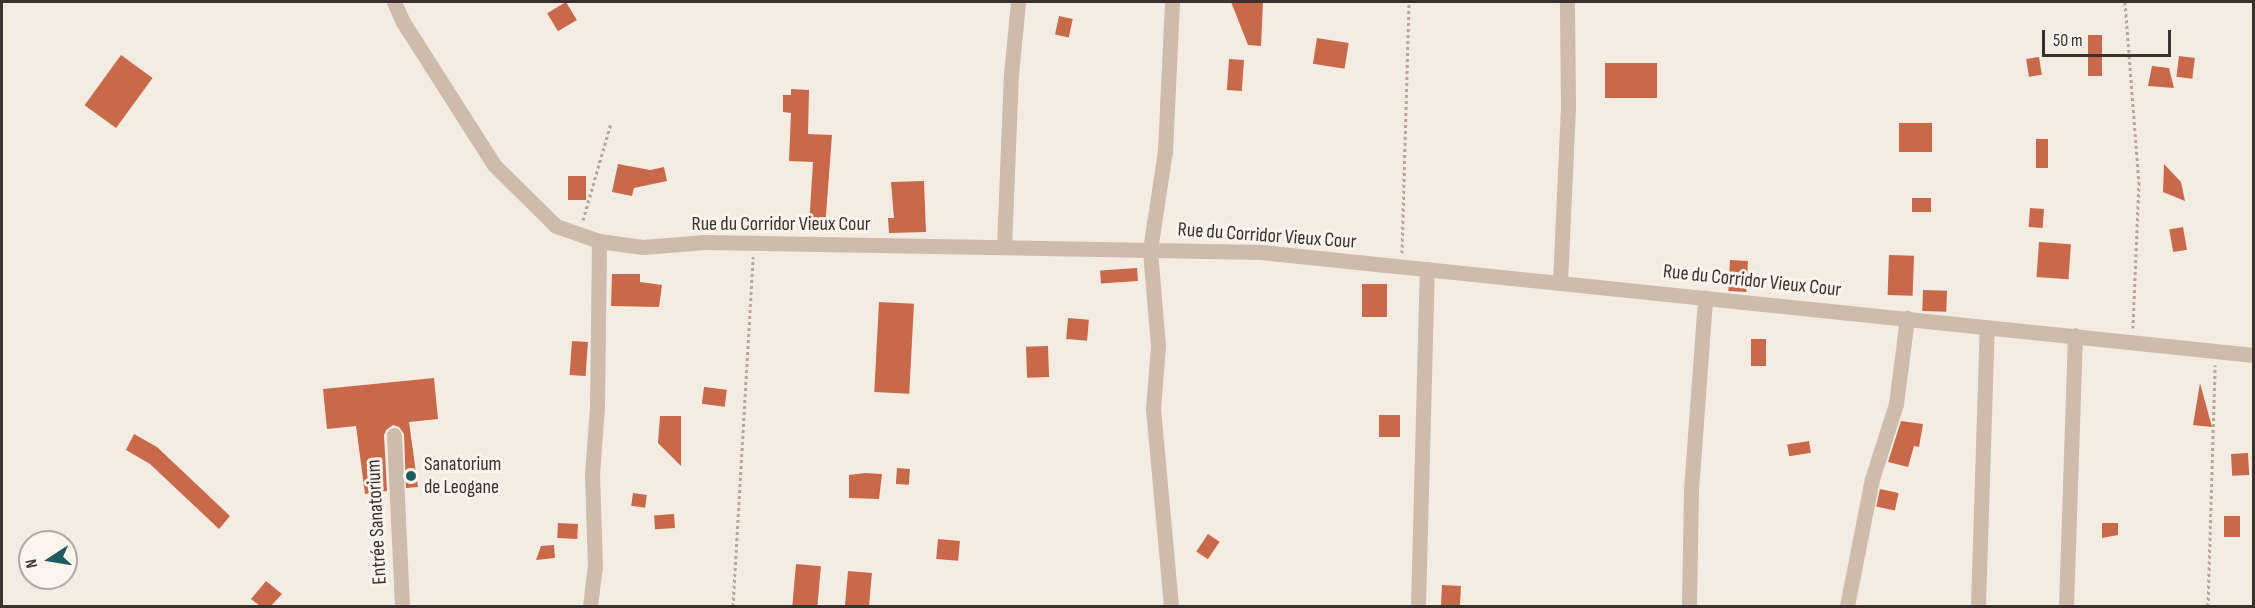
<!DOCTYPE html>
<html>
<head>
<meta charset="utf-8">
<style>
	body { margin:0 }
	#map { position:relative; width:2255px; height:608px; overflow:hidden; background:#f4ebe1; font-family:"Sofia Sans Condensed",sans-serif }
	div>[style] { position:absolute }
	.building>* { inset:0; background:#c8694b; transform-origin:0 0 }
	.path>* { height:3px; margin-top:-1.5px; transform-origin:0; background:repeating-linear-gradient(90deg,#b9a596 0 3px,transparent 0 6px) }
	.minor>* { height:15px; margin:-7.5px; padding:0 7.5px; transform-origin:7.5px; border-radius:7.5px; background:#cdbbac }
	.dots>* { width:16px; height:16px; translate:-50% -50%; box-sizing:border-box; border:3px solid #fbf5ee; border-radius:50% }
	span { translate:-50% -50%; white-space:nowrap; text-align:center; line-height:1.15; -webkit-text-stroke:6px #fbf5ee; paint-order:stroke }
	.street-label { font-size:20px; color:#3b302b }
	.poi-label { font-size:20px; color:#3b302b }
	.left { translate:0 -50%; text-align:left }
	.frame { position:absolute; inset:0; border:3px solid #3b302b; pointer-events:none }
	.north { position:absolute; left:18px; top:530px; width:60px; height:60px; box-sizing:border-box; background:#fbf5ee; border:2px solid #aea6a0; border-radius:50%; rotate:258deg; font-size:16px; font-weight:700; line-height:24px; text-align:center; color:#3b302b }
	.north::after { content:''; display:block; margin:auto; width:21px; height:27px; background:#1f5a5e; clip-path:polygon(50% 0,100% 100%,50% 72%,0 100%) }
	.scale { position:absolute; left:2042px; top:30px; width:129px; height:27px; box-sizing:border-box; border:3px solid #3b302b; border-top:0; padding-left:8px; font-size:18px; line-height:21px; white-space:nowrap; color:#3b302b; -webkit-text-stroke:4px #fbf5ee; paint-order:stroke }
</style>
</head>
<body>
<div id="map">
	<div class="building">
		<div style="left:566px;top:2px;width:21px;height:22px;rotate:59deg"></div>
		<div style="clip-path:polygon(1231px 2px,1263px 2px,1261px 46px,1248px 45px)"></div>
		<div style="left:1059px;top:16px;width:14px;height:19px;rotate:12deg"></div>
		<div style="left:2088px;top:35px;width:14px;height:41px"></div>
		<div style="left:1317px;top:38px;width:32px;height:26px;rotate:9deg"></div>
		<div style="left:121px;top:55px;width:39px;height:62px;rotate:36deg"></div>
		<div style="left:2179px;top:56px;width:16px;height:21px;rotate:7deg"></div>
		<div style="left:2039px;top:57px;width:18px;height:13px;rotate:81deg"></div>
		<div style="left:1229px;top:59px;width:15px;height:31px;rotate:4deg"></div>
		<div style="left:1605px;top:63px;width:52px;height:35px"></div>
		<div style="clip-path:polygon(2152px 66px,2169px 68px,2174px 88px,2148px 86px)"></div>
		<div style="clip-path:polygon(791px 89px,809px 90px,808px 134px,832px 135px,825px 228px,809px 226px,813px 162px,789px 161px,791px 113px,783px 112px,783px 95px,791px 95px)"></div>
		<div style="left:1899px;top:123px;width:33px;height:29px"></div>
		<div style="left:2036px;top:139px;width:12px;height:29px"></div>
		<div style="clip-path:polygon(618px 164px,650px 170px,664px 167px,667px 181px,634px 188px,632px 196px,612px 192px)"></div>
		<div style="clip-path:polygon(2164px 164px,2181px 182px,2185px 201px,2163px 192px)"></div>
		<div style="left:568px;top:176px;width:18px;height:24px"></div>
		<div style="clip-path:polygon(924px 181px,926px 232px,889px 233px,888px 218px,894px 218px,891px 182px)"></div>
		<div style="left:1912px;top:198px;width:19px;height:14px"></div>
		<div style="left:2030px;top:208px;width:14px;height:19px;rotate:4deg"></div>
		<div style="left:2183px;top:227px;width:23px;height:14px;rotate:80deg"></div>
		<div style="left:2039px;top:242px;width:32px;height:35px;rotate:4deg"></div>
		<div style="left:1889px;top:255px;width:25px;height:40px;rotate:2deg"></div>
		<div style="left:1730px;top:260px;width:18px;height:31px;rotate:3deg"></div>
		<div style="left:1137px;top:268px;width:13px;height:37px;rotate:86deg"></div>
		<div style="clip-path:polygon(612px 274px,640px 274px,640px 282px,662px 285px,659px 307px,611px 306px)"></div>
		<div style="left:1362px;top:284px;width:25px;height:33px"></div>
		<div style="left:1923px;top:290px;width:24px;height:21px;rotate:2deg"></div>
		<div style="left:879px;top:302px;width:35px;height:90px;rotate:3deg"></div>
		<div style="left:1068px;top:318px;width:21px;height:21px;rotate:5deg"></div>
		<div style="left:1751px;top:339px;width:15px;height:27px"></div>
		<div style="left:572px;top:341px;width:16px;height:34px;rotate:4deg"></div>
		<div style="left:1048px;top:346px;width:31px;height:22px;rotate:88deg"></div>
		<div style="clip-path:polygon(434px 378px,438px 419px,409px 422px,418px 487px,406px 488px,404px 434px,399px 427px,393px 425px,386px 430px,384px 435px,387px 491px,365px 494px,356px 426px,327px 429px,323px 389px)"></div>
		<div style="clip-path:polygon(2200px 383px,2212px 427px,2193px 425px)"></div>
		<div style="left:704px;top:387px;width:23px;height:17px;rotate:7deg"></div>
		<div style="left:1379px;top:415px;width:21px;height:22px"></div>
		<div style="clip-path:polygon(660px 416px,681px 416px,681px 466px,658px 443px)"></div>
		<div style="clip-path:polygon(1901px 421px,1923px 424px,1919px 447px,1914px 446px,1908px 467px,1888px 462px)"></div>
		<div style="clip-path:polygon(134px 434px,157px 447px,230px 516px,219px 529px,150px 464px,126px 450px)"></div>
		<div style="left:1809px;top:441px;width:12px;height:22px;rotate:81deg"></div>
		<div style="left:2248px;top:453px;width:22px;height:17px;rotate:87deg"></div>
		<div style="left:897px;top:468px;width:13px;height:16px;rotate:4deg"></div>
		<div style="clip-path:polygon(865px 473px,882px 474px,879px 499px,849px 498px,849px 475px)"></div>
		<div style="left:1880px;top:489px;width:19px;height:18px;rotate:12deg"></div>
		<div style="left:633px;top:493px;width:14px;height:13px;rotate:8deg"></div>
		<div style="left:674px;top:514px;width:14px;height:20px;rotate:86deg"></div>
		<div style="left:2224px;top:516px;width:16px;height:21px"></div>
		<div style="left:558px;top:523px;width:20px;height:15px;rotate:3deg"></div>
		<div style="clip-path:polygon(2102px 523px,2118px 523px,2118px 535px,2102px 538px)"></div>
		<div style="left:1208px;top:534px;width:14px;height:21px;rotate:34deg"></div>
		<div style="left:938px;top:539px;width:22px;height:20px;rotate:5deg"></div>
		<div style="clip-path:polygon(554px 545px,555px 558px,536px 560px,541px 546px)"></div>
		<div style="left:796px;top:564px;width:25px;height:42px;rotate:5deg"></div>
		<div style="left:848px;top:571px;width:24px;height:35px;rotate:5deg"></div>
		<div style="clip-path:polygon(266px 581px,282px 594px,271px 606px,260px 606px,251px 599px)"></div>
		<div style="left:1442px;top:585px;width:19px;height:21px;rotate:3deg"></div>
	</div>
	<div class="path">
		<div style="left:2125px;top:2px;width:181px;rotate:85.6deg"></div>
		<div style="left:2139px;top:182px;width:146px;rotate:92.4deg"></div>
		<div style="left:583px;top:220px;width:101px;rotate:-73.9deg"></div>
		<div style="left:1402px;top:253px;width:251px;rotate:-88.4deg"></div>
		<div style="left:733px;top:606px;width:350px;rotate:-86.7deg"></div>
		<div style="left:2208px;top:606px;width:241px;rotate:-88.3deg"></div>
	</div>
	<div class="minor">
		<div style="left:394px;top:2px;width:22px;rotate:66deg"></div>
		<div style="left:403px;top:22px;width:169px;rotate:57.5deg"></div>
		<div style="left:494px;top:165px;width:87px;rotate:44.5deg"></div>
		<div style="left:556px;top:226px;width:46px;rotate:19.2deg"></div>
		<div style="left:599px;top:241px;width:44px;rotate:7.8deg"></div>
		<div style="left:643px;top:247px;width:62px;rotate:-4.6deg"></div>
		<div style="left:705px;top:242px;width:556px;rotate:1.03deg"></div>
		<div style="left:1261px;top:252px;width:998px;rotate:5.92deg"></div>
		<div style="left:1004px;top:247px;width:173px;rotate:-87.7deg"></div>
		<div style="left:1011px;top:74px;width:72px;rotate:-84.4deg"></div>
		<div style="left:1560px;top:283px;width:179px;rotate:-87.4deg"></div>
		<div style="left:1568px;top:104px;width:102px;rotate:-90.6deg"></div>
		<div style="left:394px;top:435px;width:171px;rotate:87.3deg"></div>
		<div style="left:590px;top:606px;width:38px;rotate:-83deg"></div>
		<div style="left:595px;top:568px;width:93px;rotate:-91.8deg"></div>
		<div style="left:592px;top:475px;width:68px;rotate:-85.8deg"></div>
		<div style="left:597px;top:407px;width:166px;rotate:-89.3deg"></div>
		<div style="left:1171px;top:606px;width:198px;rotate:-95.2deg"></div>
		<div style="left:1153px;top:409px;width:63px;rotate:-85.5deg"></div>
		<div style="left:1158px;top:346px;width:96px;rotate:-94.8deg"></div>
		<div style="left:1150px;top:250px;width:100px;rotate:-81.4deg"></div>
		<div style="left:1165px;top:151px;width:149px;rotate:-87.3deg"></div>
		<div style="left:1418px;top:606px;width:337px;rotate:-88.5deg"></div>
		<div style="left:1689px;top:606px;width:116px;rotate:-89deg"></div>
		<div style="left:1691px;top:490px;width:193px;rotate:-85.8deg"></div>
		<div style="left:1847px;top:606px;width:129px;rotate:-78.9deg"></div>
		<div style="left:1872px;top:479px;width:79px;rotate:-72.3deg"></div>
		<div style="left:1896px;top:404px;width:87px;rotate:-82.7deg"></div>
		<div style="left:1978px;top:606px;width:279px;rotate:-88.2deg"></div>
		<div style="left:2066px;top:606px;width:271px;rotate:-88.1deg"></div>
	</div>
	<div class="dots">
		<div style="left:411px;top:476px;background:#1f5a5e"></div>
	</div>
	<div class="street-label">
		<span style="left:781px;top:224px">Rue du Corridor Vieux Cour</span>
		<span style="left:1267px;top:236px;rotate:4deg">Rue du Corridor Vieux Cour</span>
		<span style="left:1752px;top:281px;rotate:6deg">Rue du Corridor Vieux Cour</span>
		<span style="left:377px;top:522px;rotate:-93deg">Entrée Sanatorium</span>
	</div>
	<div class="poi-label">
		<span class="left" style="left:424px;top:476px">Sanatorium<br>de Leogane</span>
	</div>
	<div class="frame"></div>
	<div class="north">N</div>
	<div class="scale">50 m</div>
</div>
</body>
</html>
